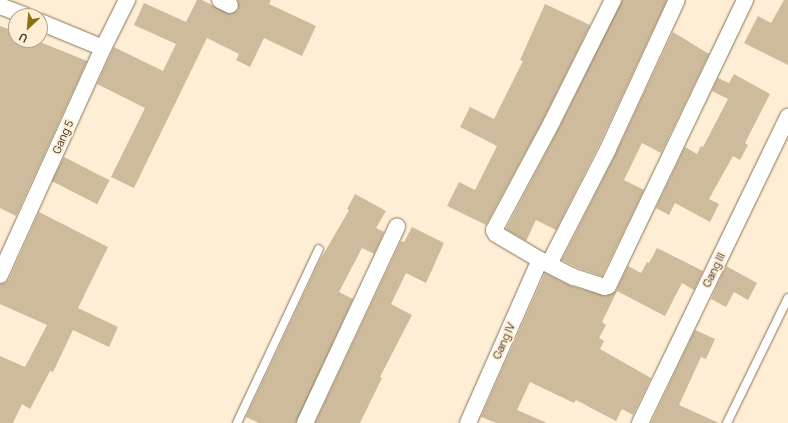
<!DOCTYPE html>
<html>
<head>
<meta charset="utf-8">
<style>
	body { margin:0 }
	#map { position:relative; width:788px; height:423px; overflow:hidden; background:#fdeed5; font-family:Manrope,sans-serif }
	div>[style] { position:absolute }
	.building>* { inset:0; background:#cdbb9c; transform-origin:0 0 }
	.roads { filter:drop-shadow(0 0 1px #857458) drop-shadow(0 0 1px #857458) }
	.lane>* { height:8px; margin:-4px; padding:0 4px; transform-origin:4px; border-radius:4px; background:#fff }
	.street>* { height:16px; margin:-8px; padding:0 8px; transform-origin:8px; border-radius:8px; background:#fff }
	span { translate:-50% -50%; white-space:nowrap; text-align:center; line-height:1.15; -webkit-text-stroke:4px #fdeed5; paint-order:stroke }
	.street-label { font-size:11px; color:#3d3629 }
	.north { position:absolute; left:8px; top:8px; width:40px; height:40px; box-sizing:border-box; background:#fdeed5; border:1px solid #b0a490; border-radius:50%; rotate:206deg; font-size:11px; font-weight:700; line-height:16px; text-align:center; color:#3d3629 }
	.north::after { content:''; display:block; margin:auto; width:14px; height:18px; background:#857213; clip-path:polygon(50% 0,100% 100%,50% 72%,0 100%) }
</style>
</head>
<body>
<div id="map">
	<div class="building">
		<div style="clip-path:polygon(197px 0,202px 0,230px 14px,238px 10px,238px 0,271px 0,269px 4px,316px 26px,302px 56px,264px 38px,250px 67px,236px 60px,239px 54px,207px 38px,134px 188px,111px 177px,145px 108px,97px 84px,114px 47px,163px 71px,176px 44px,134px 25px,144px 3px,186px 22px)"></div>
		<div style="clip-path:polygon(622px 0,667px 0,599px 145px,556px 230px,536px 220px,526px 241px,506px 229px,560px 126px)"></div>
		<div style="clip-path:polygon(784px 0,788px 0,788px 65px,744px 43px,758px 16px,771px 23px)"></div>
		<div style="clip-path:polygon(545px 4px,590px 25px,544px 118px,486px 225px,447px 206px,459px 182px,475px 190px,497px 146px,460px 127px,470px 107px,494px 119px,523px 61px,520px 60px)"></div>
		<div style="clip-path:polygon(0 26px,16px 32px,16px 40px,35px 40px,87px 61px,16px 216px,0 208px)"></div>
		<div style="clip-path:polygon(673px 32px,709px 54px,661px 153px,642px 143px,624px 180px,644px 190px,602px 276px,578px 268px,562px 260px,616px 153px)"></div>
		<div style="clip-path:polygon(734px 74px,770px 94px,745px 143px,748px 145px,740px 160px,733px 156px,709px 199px,719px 204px,710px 222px,675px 203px,669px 215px,656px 208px,685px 147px,697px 154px,701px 146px,703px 147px,728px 99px,712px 91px,718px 78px,729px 83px)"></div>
		<div style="left:64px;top:157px;width:51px;height:27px;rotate:27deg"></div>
		<div style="clip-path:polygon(355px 194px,386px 211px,376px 228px,384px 232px,374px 254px,362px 248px,339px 292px,353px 299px,296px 423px,259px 423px,246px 417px,319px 262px,349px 210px,347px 209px)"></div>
		<div style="clip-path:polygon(39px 212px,108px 247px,78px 308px,118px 327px,109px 347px,73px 330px,53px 372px,50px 371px,30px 409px,22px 404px,13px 423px,0 423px,0 356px,25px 367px,47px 325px,0 304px,0 284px,5px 283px,9px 279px)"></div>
		<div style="clip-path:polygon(412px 227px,444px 243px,426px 283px,406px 273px,391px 304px,412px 315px,380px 377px,382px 378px,360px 423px,315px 423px,401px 241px,404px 242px)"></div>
		<div style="clip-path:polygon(657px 248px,703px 271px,694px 290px,682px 283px,665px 316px,617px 291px,602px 322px,606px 325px,599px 338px,604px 341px,600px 349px,651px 378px,633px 415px,622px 409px,616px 421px,576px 400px,574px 403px,530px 382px,517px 410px,547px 423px,496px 423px,481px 417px,545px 273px,571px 286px,606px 296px,616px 291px,628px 266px,641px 273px,647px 262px,649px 263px)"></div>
		<div style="clip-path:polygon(726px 266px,757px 283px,748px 300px,734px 292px,726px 307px,711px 299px)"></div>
		<div style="clip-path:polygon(695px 330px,715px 339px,706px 359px,701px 357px,679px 405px,719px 423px,651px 423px)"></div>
	</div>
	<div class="roads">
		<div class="lane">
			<div style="left:237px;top:423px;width:192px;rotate:-64.8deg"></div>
			<div style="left:727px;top:423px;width:139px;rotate:-64deg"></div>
		</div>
		<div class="street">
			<div style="left:220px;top:0;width:11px;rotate:27deg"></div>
			<div style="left:613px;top:0;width:136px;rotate:116.6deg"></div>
			<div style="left:552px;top:122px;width:123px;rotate:118.2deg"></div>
			<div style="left:494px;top:230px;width:4px;rotate:63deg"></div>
			<div style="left:496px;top:234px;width:51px;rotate:30.6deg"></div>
			<div style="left:540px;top:260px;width:38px;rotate:27deg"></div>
			<div style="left:574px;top:277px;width:32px;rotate:18deg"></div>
			<div style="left:604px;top:287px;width:4px;rotate:-14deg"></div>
			<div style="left:608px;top:286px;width:4px;rotate:-63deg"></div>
			<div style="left:610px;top:282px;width:313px;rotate:-64.4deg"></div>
			<div style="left:0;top:6px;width:28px;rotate:21deg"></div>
			<div style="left:40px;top:22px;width:68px;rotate:22.4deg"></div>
			<div style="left:549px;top:264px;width:129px;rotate:-62.8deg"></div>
			<div style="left:608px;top:149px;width:164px;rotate:-65.2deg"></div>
			<div style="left:0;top:275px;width:249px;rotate:-65.6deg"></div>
			<div style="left:103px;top:48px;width:54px;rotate:-63.4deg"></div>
			<div style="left:305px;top:423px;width:217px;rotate:-64.9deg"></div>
			<div style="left:468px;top:423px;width:178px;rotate:-66.2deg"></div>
			<div style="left:640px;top:423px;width:340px;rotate:-64.2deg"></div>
		</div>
	</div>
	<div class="street-label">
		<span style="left:63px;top:137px;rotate:-66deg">Gang 5</span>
		<span style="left:714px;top:270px;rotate:-64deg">Gang III</span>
		<span style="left:504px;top:341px;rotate:-66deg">Gang IV</span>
	</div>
	<div class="north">U</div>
</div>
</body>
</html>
